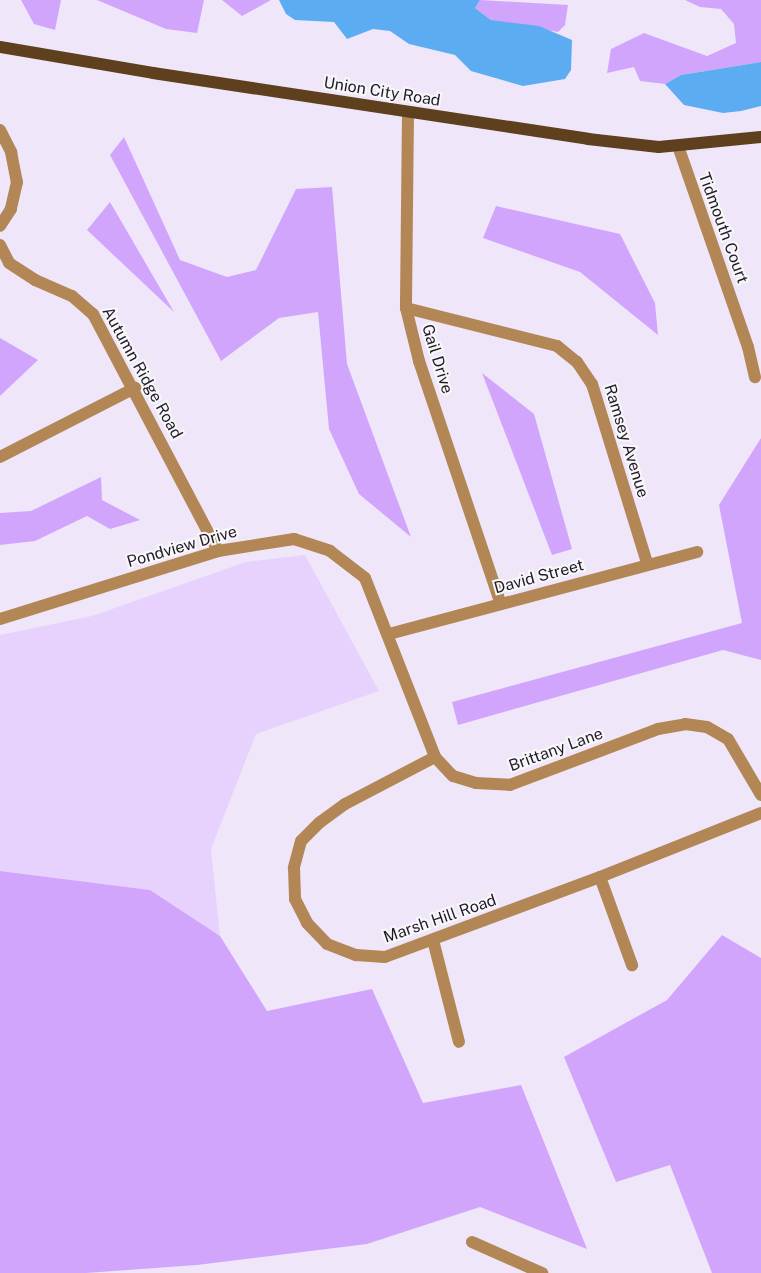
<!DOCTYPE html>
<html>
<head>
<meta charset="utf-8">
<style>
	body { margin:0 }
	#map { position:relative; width:761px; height:1273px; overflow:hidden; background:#f0e6fa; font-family:"Public Sans",sans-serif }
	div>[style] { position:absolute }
	.green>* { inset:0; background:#e7d2fd }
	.forest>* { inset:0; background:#d2a5fd }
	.water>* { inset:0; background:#5cacf2 }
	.minor>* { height:12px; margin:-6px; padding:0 6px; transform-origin:6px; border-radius:6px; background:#b38656 }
	.major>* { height:12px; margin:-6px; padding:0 6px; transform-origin:6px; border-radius:6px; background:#5e401e }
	span { translate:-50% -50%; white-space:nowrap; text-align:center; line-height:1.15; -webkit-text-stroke:4px #f8f8f8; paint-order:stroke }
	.street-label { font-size:16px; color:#22192b }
</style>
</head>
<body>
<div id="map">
	<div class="green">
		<div style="clip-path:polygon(305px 555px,379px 691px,256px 734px,211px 849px,220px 936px,150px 890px,0 871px,0 635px,92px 616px,246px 562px)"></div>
	</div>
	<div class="forest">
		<div style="clip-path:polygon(21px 0,61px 0,55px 30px,34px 24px)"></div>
		<div style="clip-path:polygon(97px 0,204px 0,197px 33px,166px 29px)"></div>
		<div style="clip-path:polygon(222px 0,271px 0,242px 16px)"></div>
		<div style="clip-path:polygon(480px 0,568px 5px,565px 25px,558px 32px,491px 20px,475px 8px)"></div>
		<div style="clip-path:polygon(685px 0,761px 0,761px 62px,681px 75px,665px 84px,640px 81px,634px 67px,607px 73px,611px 49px,644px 33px,707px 56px,736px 43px,734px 24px,721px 9px,700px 7px)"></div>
		<div style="clip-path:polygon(124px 137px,180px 260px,227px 277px,256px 270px,296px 189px,332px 187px,347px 364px,411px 537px,359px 494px,329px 429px,318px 312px,279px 318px,221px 361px,110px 155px)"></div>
		<div style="clip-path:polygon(110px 202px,174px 312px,87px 230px)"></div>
		<div style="clip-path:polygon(496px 206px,620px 234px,655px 303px,658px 335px,580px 272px,483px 238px)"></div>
		<div style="clip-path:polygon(0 338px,38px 360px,0 396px)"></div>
		<div style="clip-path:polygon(482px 373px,534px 414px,572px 549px,552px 555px)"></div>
		<div style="clip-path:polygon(761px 438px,761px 660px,723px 650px,458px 725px,452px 702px,742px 623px,719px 505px)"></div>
		<div style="clip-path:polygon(101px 477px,102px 500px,140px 520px,110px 529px,87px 516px,35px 541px,0 545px,0 513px,31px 511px)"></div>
		<div style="clip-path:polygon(0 871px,150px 890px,220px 936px,267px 1011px,372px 989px,423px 1103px,521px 1085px,587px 1249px,480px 1207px,367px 1244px,197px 1265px,86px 1273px,0 1273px)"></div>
		<div style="clip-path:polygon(722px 935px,761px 958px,761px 1273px,712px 1273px,670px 1165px,616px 1182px,564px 1057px,667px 1000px)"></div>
	</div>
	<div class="water">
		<div style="clip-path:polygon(279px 0,480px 0,475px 8px,491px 20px,539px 26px,572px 40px,571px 70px,565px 79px,523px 86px,471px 71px,455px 55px,409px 44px,390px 31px,373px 29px,347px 39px,334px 22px,295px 20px,286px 14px)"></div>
		<div style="clip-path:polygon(761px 62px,761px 106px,741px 111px,723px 113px,684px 105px,665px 84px,681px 75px)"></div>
	</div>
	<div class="minor">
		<div style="left:408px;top:112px;width:196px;rotate:90.6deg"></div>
		<div style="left:406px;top:308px;width:55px;rotate:76.2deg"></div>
		<div style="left:419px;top:361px;width:256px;rotate:71.4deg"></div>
		<div style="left:0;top:130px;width:25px;rotate:63deg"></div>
		<div style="left:11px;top:152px;width:31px;rotate:79deg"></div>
		<div style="left:17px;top:182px;width:28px;rotate:103deg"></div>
		<div style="left:11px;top:209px;width:20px;rotate:123deg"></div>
		<div style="left:678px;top:146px;width:213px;rotate:70.8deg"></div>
		<div style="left:748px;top:347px;width:31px;rotate:77deg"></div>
		<div style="left:0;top:245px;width:20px;rotate:63deg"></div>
		<div style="left:9px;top:263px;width:31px;rotate:33deg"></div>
		<div style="left:35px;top:280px;width:40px;rotate:23.4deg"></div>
		<div style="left:72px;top:296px;width:28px;rotate:41deg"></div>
		<div style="left:93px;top:314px;width:268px;rotate:62.2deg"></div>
		<div style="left:406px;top:308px;width:156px;rotate:14.1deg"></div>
		<div style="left:557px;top:346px;width:26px;rotate:39deg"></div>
		<div style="left:577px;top:362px;width:27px;rotate:56deg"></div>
		<div style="left:592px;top:384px;width:187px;rotate:72.9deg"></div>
		<div style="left:0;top:457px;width:152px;rotate:-27.1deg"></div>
		<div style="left:0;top:619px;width:228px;rotate:-17.3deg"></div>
		<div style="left:218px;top:551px;width:77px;rotate:-9deg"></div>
		<div style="left:294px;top:539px;width:38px;rotate:18deg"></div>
		<div style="left:330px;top:551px;width:44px;rotate:37.6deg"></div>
		<div style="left:365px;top:578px;width:192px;rotate:68.6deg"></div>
		<div style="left:435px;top:757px;width:26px;rotate:47deg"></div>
		<div style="left:453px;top:776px;width:24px;rotate:17deg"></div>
		<div style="left:476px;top:783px;width:34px;rotate:3deg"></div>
		<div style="left:510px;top:785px;width:158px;rotate:-20.7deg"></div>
		<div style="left:658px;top:729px;width:27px;rotate:-10deg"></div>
		<div style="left:685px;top:724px;width:22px;rotate:8deg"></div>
		<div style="left:707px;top:727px;width:24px;rotate:30deg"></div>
		<div style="left:728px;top:739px;width:65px;rotate:59.5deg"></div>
		<div style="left:389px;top:634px;width:319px;rotate:-14.9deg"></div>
		<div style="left:435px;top:757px;width:102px;rotate:152.4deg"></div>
		<div style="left:345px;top:804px;width:32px;rotate:144deg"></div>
		<div style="left:319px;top:823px;width:25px;rotate:135deg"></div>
		<div style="left:301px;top:841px;width:28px;rotate:105deg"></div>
		<div style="left:294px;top:868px;width:31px;rotate:88deg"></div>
		<div style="left:295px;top:899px;width:27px;rotate:63deg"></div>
		<div style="left:307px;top:923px;width:29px;rotate:46deg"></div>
		<div style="left:327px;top:944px;width:31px;rotate:21deg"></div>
		<div style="left:356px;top:955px;width:29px;rotate:4deg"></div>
		<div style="left:385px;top:957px;width:229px;rotate:-20.4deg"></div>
		<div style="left:600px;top:877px;width:173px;rotate:-21.7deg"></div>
		<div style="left:600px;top:877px;width:94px;rotate:70deg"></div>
		<div style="left:433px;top:940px;width:105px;rotate:75.7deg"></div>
		<div style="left:472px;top:1242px;width:77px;rotate:23.9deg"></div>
	</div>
	<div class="major">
		<div style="left:0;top:47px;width:155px;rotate:9.6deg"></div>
		<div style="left:153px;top:73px;width:440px;rotate:8.6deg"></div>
		<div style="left:588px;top:139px;width:71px;rotate:6.4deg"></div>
		<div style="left:659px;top:147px;width:102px;rotate:-5.6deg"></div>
	</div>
	<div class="street-label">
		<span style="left:382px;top:92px;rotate:9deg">Union City Road</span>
		<span style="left:723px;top:228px;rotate:70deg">Tidmouth Court</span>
		<span style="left:437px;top:359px;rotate:73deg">Gail Drive</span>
		<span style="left:142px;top:373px;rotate:61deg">Autumn Ridge Road</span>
		<span style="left:626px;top:441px;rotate:73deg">Ramsey Avenue</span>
		<span style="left:182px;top:547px;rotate:-16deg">Pondview Drive</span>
		<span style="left:539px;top:577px;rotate:-15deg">David Street</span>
		<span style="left:556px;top:750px;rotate:-20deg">Brittany Lane</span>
		<span style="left:440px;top:919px;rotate:-19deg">Marsh Hill Road</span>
	</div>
</div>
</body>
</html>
